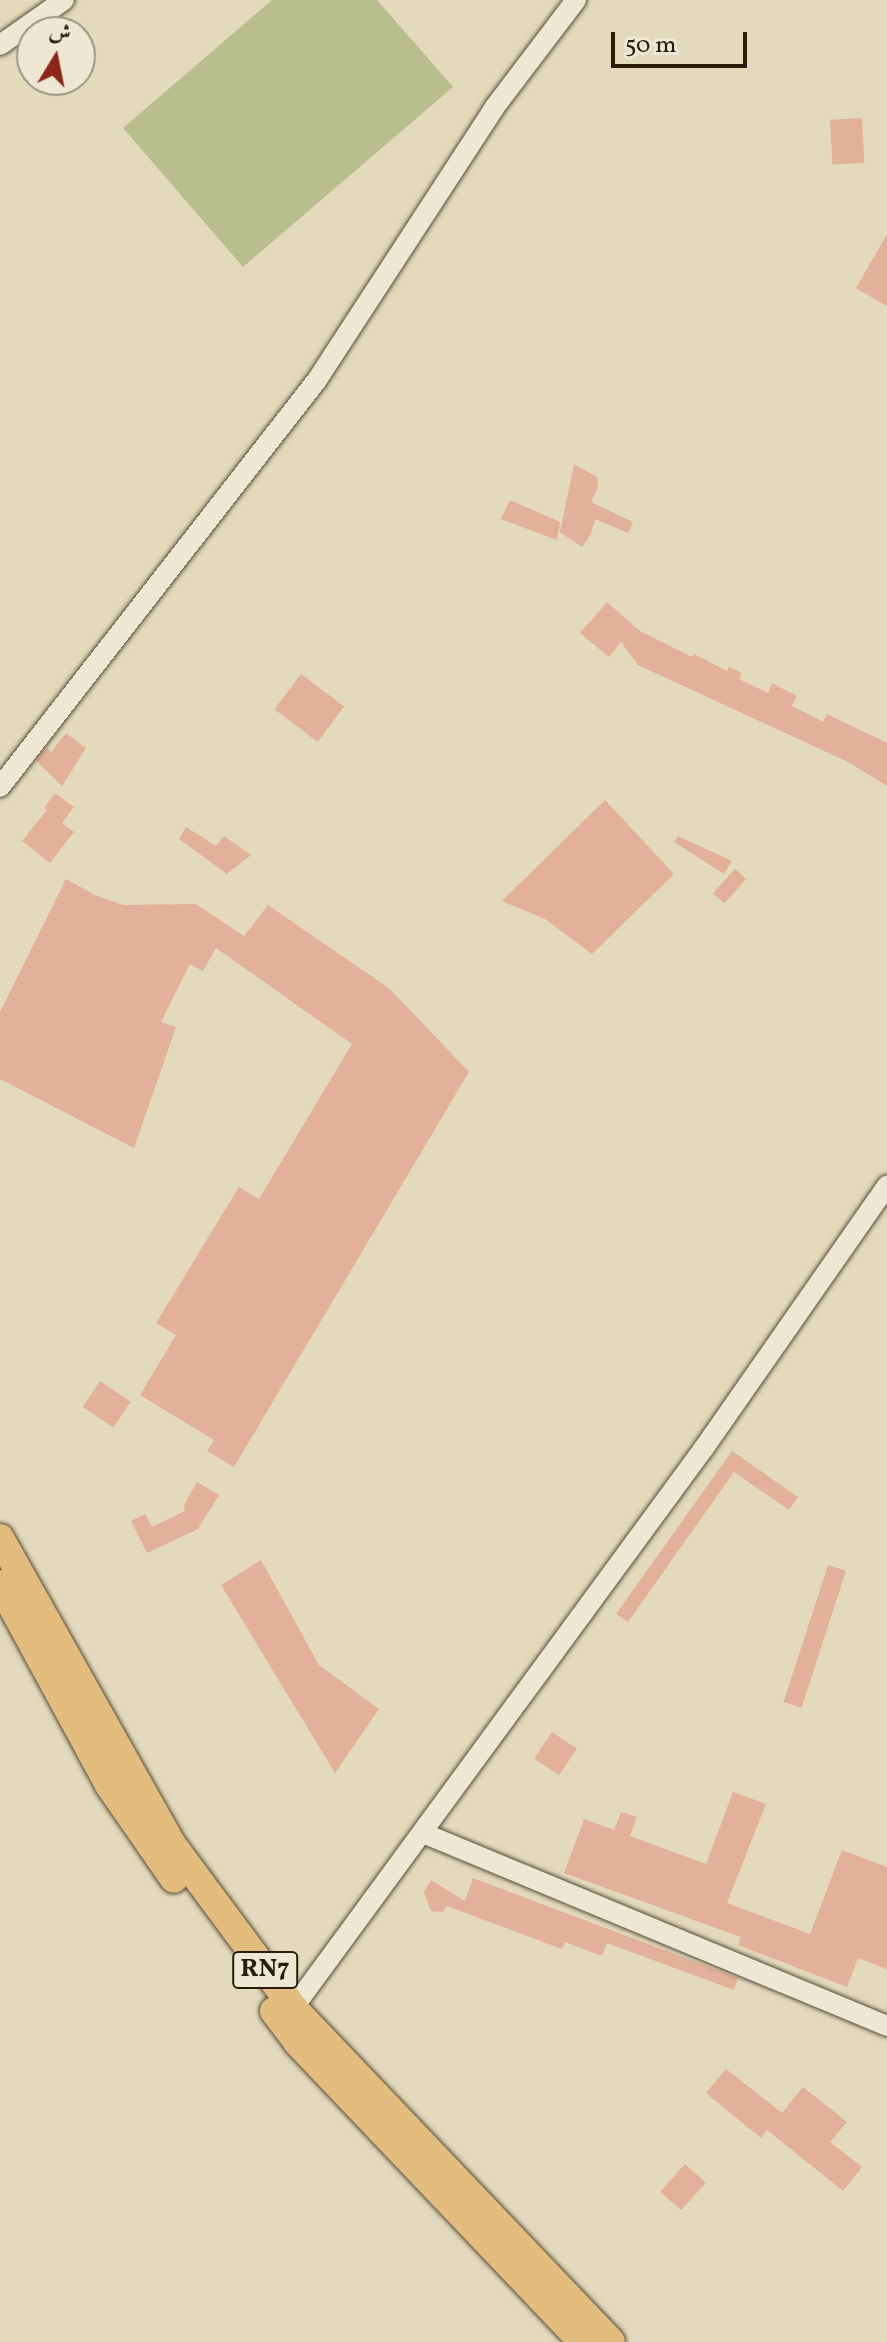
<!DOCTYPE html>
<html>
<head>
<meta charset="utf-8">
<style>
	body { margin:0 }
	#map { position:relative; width:887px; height:2342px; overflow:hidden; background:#e3dabd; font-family:Vollkorn,Amiri,serif }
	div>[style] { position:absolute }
	.green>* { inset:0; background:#b8be8e }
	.building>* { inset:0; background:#e3b099; transform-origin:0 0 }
	.roads { filter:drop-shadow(0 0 2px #574c39) drop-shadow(0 0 2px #574c39) }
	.minor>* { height:20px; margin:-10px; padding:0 10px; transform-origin:10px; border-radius:10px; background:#ede7d4 }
	.highway>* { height:28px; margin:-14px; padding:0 14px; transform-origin:14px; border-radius:14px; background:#e2bd7e }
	span { translate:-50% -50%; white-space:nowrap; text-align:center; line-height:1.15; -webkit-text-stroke:7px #ede7d4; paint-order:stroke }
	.shield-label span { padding:2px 6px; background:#ede7d4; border:2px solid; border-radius:6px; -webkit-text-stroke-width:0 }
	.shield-label { font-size:26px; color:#281d0d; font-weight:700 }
	.north { position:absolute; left:16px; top:16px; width:80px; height:80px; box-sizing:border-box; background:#ede7d4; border:2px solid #9e9684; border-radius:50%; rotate:10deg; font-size:22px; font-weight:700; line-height:32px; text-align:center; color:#281d0d }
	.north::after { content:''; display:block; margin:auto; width:28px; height:36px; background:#8f2418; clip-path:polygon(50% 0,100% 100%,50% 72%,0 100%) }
	.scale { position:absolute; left:611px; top:32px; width:136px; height:36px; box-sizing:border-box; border:4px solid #281d0d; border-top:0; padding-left:10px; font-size:24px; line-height:28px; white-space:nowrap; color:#281d0d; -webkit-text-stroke:6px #ede7d4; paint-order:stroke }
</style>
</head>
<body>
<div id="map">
	<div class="green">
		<div style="clip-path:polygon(272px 0,377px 0,453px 87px,243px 267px,123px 128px)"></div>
	</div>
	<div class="building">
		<div style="left:862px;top:118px;width:45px;height:32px;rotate:87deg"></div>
		<div style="clip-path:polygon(887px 234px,887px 306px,856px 288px)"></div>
		<div style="clip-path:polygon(574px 464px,597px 477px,598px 487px,591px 502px,633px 522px,628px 533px,595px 519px,591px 534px,582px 547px,560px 532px)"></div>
		<div style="clip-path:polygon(510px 500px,560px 522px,557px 540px,501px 519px)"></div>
		<div style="clip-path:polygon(607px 602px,640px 631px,692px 657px,694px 654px,727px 671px,729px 667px,742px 673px,739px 679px,768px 693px,772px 683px,797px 696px,792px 706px,823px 722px,827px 714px,887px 743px,887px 786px,848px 762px,638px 665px,621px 642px,609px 657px,580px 633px)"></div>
		<div style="left:301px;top:674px;width:54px;height:44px;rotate:37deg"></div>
		<div style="clip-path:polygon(66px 733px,86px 748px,62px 786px,36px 761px,47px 748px,51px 752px)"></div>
		<div style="clip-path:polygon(55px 793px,74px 807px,62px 823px,74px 832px,50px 863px,22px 841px,47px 810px,44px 808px)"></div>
		<div style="clip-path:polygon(605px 800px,674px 874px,592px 954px,545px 919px,502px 901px)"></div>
		<div style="clip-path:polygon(186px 827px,216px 846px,224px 836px,251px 855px,227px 874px,179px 839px)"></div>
		<div style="clip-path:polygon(678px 836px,732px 861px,724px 874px,674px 842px)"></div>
		<div style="left:735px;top:869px;width:15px;height:33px;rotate:42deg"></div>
		<div style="clip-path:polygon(66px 879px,95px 895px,123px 905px,196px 904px,244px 936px,268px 905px,390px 989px,469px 1072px,234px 1467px,207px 1451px,214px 1440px,140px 1395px,176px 1335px,156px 1323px,239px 1187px,259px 1199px,352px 1044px,216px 948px,203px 971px,190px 964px,161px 1022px,176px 1027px,134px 1148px,0 1079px,0 1012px)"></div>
		<div style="left:100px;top:1381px;width:37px;height:31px;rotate:34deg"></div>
		<div style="clip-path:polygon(732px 1451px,798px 1497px,789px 1510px,734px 1472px,628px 1622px,616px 1614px)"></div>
		<div style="clip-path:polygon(197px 1482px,219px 1495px,198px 1529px,147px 1553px,131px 1521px,145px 1514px,152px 1527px,185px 1511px,184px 1505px)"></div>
		<div style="clip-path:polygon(261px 1560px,319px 1665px,379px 1709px,335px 1773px,221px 1585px)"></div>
		<div style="left:828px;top:1565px;width:19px;height:144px;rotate:18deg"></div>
		<div style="left:552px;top:1732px;width:30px;height:32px;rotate:34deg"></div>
		<div style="clip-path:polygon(733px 1792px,766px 1804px,727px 1903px,810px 1934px,842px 1850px,887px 1867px,887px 1969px,858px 1958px,847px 1987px,738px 1945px,741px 1937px,564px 1873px,584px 1819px,614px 1830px,621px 1812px,637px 1817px,630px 1836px,706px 1864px)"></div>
		<div style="clip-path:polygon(473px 1878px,738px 1978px,734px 1990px,607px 1943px,602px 1956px,565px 1942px,562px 1949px,447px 1906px,443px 1912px,431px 1911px,424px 1892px,431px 1880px,465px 1901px)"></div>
		<div style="clip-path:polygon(726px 2069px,782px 2113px,803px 2087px,847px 2122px,830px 2142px,862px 2167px,843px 2191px,767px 2130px,761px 2138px,706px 2093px)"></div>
		<div style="left:685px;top:2164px;width:28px;height:37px;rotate:42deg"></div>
	</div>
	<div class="roads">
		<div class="minor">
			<div style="left:0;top:45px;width:78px;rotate:-35.1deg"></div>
			<div style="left:0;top:787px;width:516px;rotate:-52.09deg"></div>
			<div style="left:317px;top:380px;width:325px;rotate:-56.9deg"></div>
			<div style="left:494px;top:108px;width:136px;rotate:-52.8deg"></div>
			<div style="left:423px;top:1833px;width:503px;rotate:22.58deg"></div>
			<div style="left:285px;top:2019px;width:708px;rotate:-53.73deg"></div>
			<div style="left:704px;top:1448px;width:320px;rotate:-55.1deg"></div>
		</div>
		<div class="highway">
			<div style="left:0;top:1538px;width:350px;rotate:60.7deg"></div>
			<div style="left:171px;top:1843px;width:208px;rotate:53.4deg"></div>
			<div style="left:295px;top:2010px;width:458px;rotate:46.4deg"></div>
			<div style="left:0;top:1584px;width:229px;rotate:61.5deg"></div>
			<div style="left:109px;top:1785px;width:114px;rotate:55.3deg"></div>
			<div style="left:274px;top:2011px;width:39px;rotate:53deg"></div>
			<div style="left:297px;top:2042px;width:414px;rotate:46.4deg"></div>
		</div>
	</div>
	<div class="shield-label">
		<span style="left:265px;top:1970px">RN7</span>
	</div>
	<div class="north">ش</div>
	<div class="scale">50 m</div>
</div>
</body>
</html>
